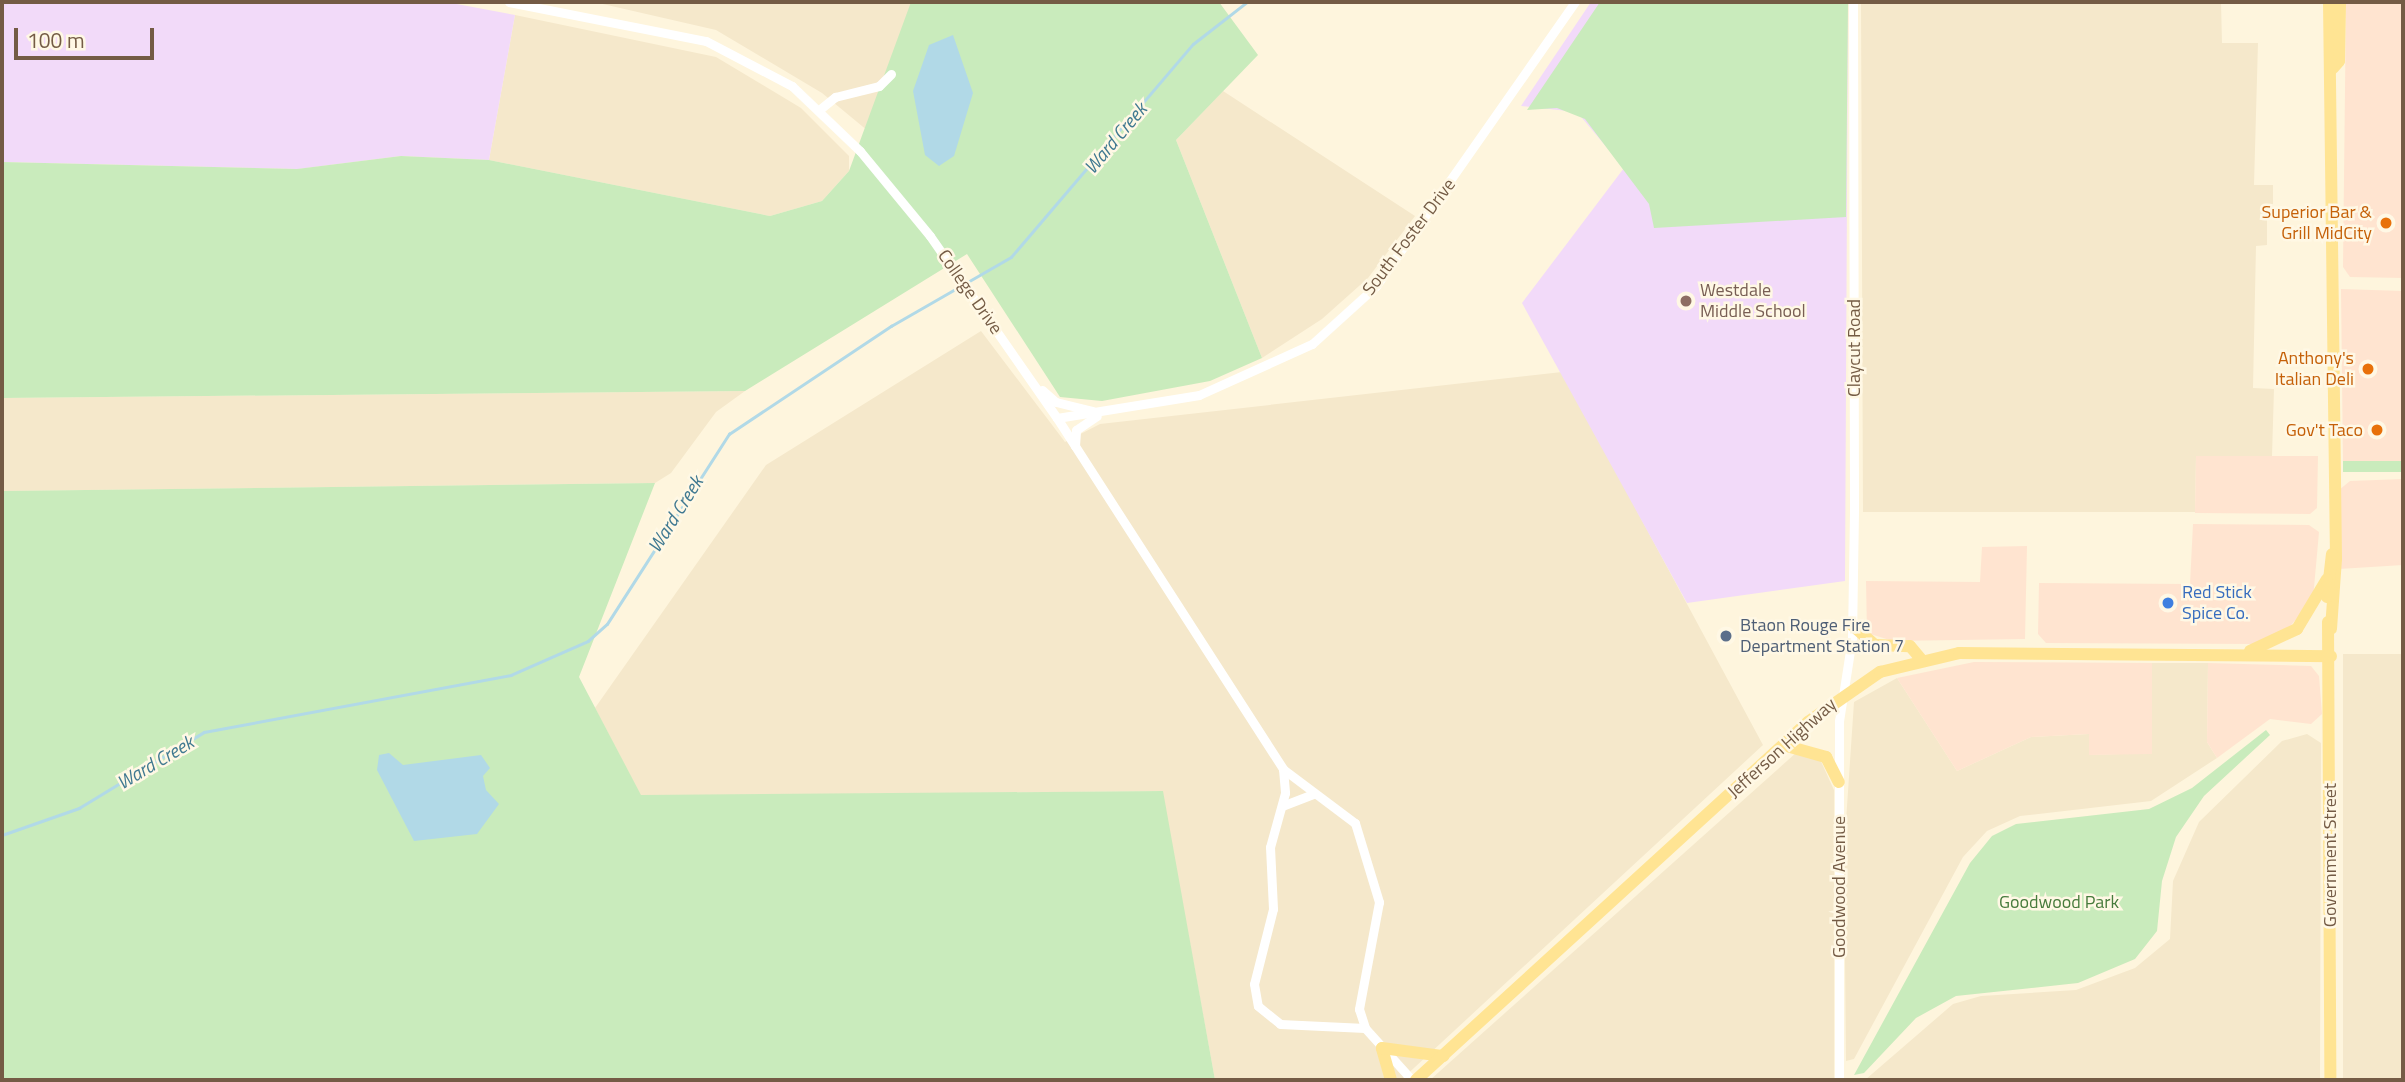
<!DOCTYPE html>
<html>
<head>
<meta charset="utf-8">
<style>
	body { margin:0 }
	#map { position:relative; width:2405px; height:1082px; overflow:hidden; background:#fef5dd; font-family:"Titillium Web",sans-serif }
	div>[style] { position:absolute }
	.residential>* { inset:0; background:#f5e8cb; transform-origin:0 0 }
	.commercial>* { inset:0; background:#ffe4d0 }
	.education>* { inset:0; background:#f2daf9 }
	.green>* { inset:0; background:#c9ebbc; transform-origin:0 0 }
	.water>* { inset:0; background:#b1d9e7 }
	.stream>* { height:2.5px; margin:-1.25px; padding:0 1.25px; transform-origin:1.25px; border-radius:1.25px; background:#b1d9e7 }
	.minor>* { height:9px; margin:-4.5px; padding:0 4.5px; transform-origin:4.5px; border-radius:4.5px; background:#fff }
	.major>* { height:12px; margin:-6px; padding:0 6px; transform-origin:6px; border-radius:6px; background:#ffe493 }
	.dots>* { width:19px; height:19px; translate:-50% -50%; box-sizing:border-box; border:4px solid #fff8e5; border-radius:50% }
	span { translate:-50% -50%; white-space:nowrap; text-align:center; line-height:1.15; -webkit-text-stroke:5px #fff8e5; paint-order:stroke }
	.food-label { font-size:18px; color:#c56008 }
	.right { translate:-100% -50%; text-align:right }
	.street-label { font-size:18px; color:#745b45 }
	.education-label { font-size:18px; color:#785e54 }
	.left { translate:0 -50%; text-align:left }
	.shop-label { font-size:18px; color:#366cbe }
	.service-label { font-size:18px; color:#4e5e75 }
	.park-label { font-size:18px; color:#477b3c }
	.water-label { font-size:19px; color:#407991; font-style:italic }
	.frame { position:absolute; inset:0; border:4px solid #745b45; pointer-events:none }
	.scale { position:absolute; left:14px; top:28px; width:140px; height:32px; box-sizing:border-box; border:4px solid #745b45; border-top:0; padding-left:9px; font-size:21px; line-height:24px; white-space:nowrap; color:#745b45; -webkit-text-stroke:5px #fff8e5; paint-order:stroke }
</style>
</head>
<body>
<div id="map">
	<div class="residential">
		<div style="clip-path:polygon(594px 2px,912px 2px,868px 131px,822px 93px,716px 30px)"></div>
		<div style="clip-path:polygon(1861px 2px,2221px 2px,2222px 43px,2258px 43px,2254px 185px,2273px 185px,2273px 210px,2267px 211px,2267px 245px,2256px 246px,2253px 388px,2274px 389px,2272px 456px,2196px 456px,2195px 512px,1863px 512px)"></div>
		<div style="clip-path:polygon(515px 15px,716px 57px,801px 108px,849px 156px,849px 171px,822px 201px,770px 216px,489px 160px)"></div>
		<div style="clip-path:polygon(1223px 91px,1415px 216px,1368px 278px,1322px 319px,1262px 358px,1176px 140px)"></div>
		<div style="clip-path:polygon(981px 331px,1065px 442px,1100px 424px,1562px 372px,1763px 745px,1401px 1080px,1215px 1080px,1162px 791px,641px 796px,595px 708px,766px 465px)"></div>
		<div style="clip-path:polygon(745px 391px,716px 412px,671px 473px,655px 483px,2px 491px,2px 398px)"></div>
		<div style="left:2403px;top:654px;width:426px;height:60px;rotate:90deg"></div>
		<div style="clip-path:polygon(2152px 663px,2208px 663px,2207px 742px,2217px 758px,2151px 801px,2020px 816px,1987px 831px,1963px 857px,1854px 1059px,1846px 1061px,1844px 851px,1854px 702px,1897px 678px,1957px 771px,2031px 737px,2089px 734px,2089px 755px,2152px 753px)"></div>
		<div style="clip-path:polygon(2307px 734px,2321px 743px,2320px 1080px,1865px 1080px,1953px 1004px,1981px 996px,2076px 990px,2135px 968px,2170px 939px,2173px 881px,2199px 822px,2282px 741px)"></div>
		<div style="clip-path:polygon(1797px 752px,1819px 757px,1834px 790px,1834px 1080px,1430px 1080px)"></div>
	</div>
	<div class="commercial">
		<div style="clip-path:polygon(2346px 2px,2403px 2px,2403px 278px,2350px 277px,2343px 267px)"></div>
		<div style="clip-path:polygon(2341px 289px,2403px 291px,2403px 469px,2351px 469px,2343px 463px)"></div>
		<div style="clip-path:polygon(2196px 456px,2318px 456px,2317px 508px,2310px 514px,2195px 513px)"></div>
		<div style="clip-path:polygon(2403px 479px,2403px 565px,2339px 569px,2339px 490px,2350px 481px)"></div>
		<div style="clip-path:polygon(2193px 524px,2309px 525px,2319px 532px,2313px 599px,2287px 630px,2256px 644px,2046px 643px,2038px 634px,2039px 583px,2190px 584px)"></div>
		<div style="clip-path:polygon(2027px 546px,2025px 639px,1893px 641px,1867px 633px,1866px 581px,1980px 582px,1982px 547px)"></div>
		<div style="clip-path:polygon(1974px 662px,2152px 663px,2152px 754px,2089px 755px,2089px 734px,2031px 737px,1957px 771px,1897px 678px)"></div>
		<div style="clip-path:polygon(2208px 663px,2311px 666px,2319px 676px,2322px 714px,2311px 724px,2270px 719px,2217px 758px,2207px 742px)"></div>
	</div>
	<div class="education">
		<div style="clip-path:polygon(2px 2px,446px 2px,515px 15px,489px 160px,401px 156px,298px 169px,2px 162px)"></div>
		<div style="clip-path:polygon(1591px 2px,1848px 2px,1845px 581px,1687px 603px,1522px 303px,1624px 168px,1577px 112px,1521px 106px)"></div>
	</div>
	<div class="green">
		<div style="clip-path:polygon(911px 2px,1219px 2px,1258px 55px,1176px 140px,1262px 358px,1210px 381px,1102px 401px,1060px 397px,967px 254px,745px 391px,2px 398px,2px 162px,297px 169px,401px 156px,489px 160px,770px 216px,822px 201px,849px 171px)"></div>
		<div style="clip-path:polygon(1600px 2px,1848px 2px,1846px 217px,1654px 228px,1649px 204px,1585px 119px,1557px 108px,1527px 110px)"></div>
		<div style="left:2343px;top:461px;width:60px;height:11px"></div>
		<div style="clip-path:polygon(655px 483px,579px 677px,641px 795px,1163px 791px,1215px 1080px,2px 1080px,2px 491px)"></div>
		<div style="clip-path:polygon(2266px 730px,2270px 735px,2204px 796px,2176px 837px,2162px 881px,2157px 931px,2135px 959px,2078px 983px,1956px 996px,1916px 1018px,1864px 1073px,1854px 1075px,1970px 863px,1992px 836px,2016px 824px,2149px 809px,2192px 788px)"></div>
	</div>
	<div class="water">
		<div style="clip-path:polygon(953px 35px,973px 93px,954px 156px,939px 166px,925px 155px,913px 91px,929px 45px)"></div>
		<div style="clip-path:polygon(389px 753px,403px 765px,481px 755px,490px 768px,483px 776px,486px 790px,499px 804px,477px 834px,414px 841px,377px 770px,379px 755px)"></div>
	</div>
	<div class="stream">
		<div style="left:2px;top:835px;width:82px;rotate:-19.3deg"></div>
		<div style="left:79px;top:808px;width:146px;rotate:-31.3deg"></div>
		<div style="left:204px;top:732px;width:312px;rotate:-10.5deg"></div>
		<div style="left:511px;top:675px;width:84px;rotate:-23.8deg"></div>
		<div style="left:588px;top:641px;width:25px;rotate:-42deg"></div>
		<div style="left:607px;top:624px;width:226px;rotate:-57.3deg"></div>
		<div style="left:729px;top:434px;width:195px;rotate:-33.7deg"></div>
		<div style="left:891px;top:326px;width:138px;rotate:-29.9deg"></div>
		<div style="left:1011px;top:257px;width:280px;rotate:-49.5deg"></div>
		<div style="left:1193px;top:44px;width:68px;rotate:-37.9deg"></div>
	</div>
	<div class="minor">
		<div style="left:509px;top:2px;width:201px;rotate:11.2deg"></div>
		<div style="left:706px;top:41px;width:97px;rotate:27.6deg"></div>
		<div style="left:792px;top:86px;width:94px;rotate:43.7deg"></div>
		<div style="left:860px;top:151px;width:110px;rotate:50.5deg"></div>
		<div style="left:930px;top:236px;width:222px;rotate:55.1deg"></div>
		<div style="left:1057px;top:418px;width:417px;rotate:57.2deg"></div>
		<div style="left:1283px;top:769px;width:90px;rotate:36.9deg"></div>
		<div style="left:1355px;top:823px;width:83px;rotate:73.1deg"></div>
		<div style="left:1379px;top:902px;width:109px;rotate:100.6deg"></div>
		<div style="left:1359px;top:1009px;width:20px;rotate:72deg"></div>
		<div style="left:1365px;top:1028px;width:70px;rotate:47.9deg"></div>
		<div style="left:819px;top:110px;width:21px;rotate:-39deg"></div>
		<div style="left:835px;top:97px;width:45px;rotate:-14deg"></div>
		<div style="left:879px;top:86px;width:17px;rotate:-45deg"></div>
		<div style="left:1042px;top:390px;width:18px;rotate:41deg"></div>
		<div style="left:1056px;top:402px;width:38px;rotate:14deg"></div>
		<div style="left:1057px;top:418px;width:144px;rotate:-9.2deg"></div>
		<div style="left:1199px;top:395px;width:124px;rotate:-24.3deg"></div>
		<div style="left:1312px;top:344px;width:86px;rotate:-42.2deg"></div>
		<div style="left:1376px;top:286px;width:347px;rotate:-55deg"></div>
		<div style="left:1075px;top:446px;width:16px;rotate:-86deg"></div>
		<div style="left:1076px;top:430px;width:25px;rotate:-34deg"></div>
		<div style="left:1283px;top:769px;width:24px;rotate:85deg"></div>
		<div style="left:1285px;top:793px;width:56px;rotate:105.5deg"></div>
		<div style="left:1270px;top:847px;width:62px;rotate:87.2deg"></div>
		<div style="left:1273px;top:909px;width:77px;rotate:104.2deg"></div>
		<div style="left:1254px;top:984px;width:22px;rotate:80deg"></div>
		<div style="left:1258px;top:1006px;width:28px;rotate:39deg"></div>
		<div style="left:1280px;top:1024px;width:85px;rotate:2.7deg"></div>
		<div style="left:1282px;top:806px;width:34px;rotate:-21deg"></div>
		<div style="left:1839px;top:1080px;width:359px;rotate:-90deg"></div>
		<div style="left:1839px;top:721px;width:84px;rotate:-81.1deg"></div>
		<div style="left:1852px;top:638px;width:130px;rotate:-89.1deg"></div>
		<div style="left:1854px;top:508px;width:506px;rotate:-90.11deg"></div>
	</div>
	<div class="major">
		<div style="left:2329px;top:2px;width:557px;rotate:89.28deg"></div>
		<div style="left:2336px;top:559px;width:70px;rotate:94.1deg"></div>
		<div style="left:2333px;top:68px;width:9px;rotate:-49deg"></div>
		<div style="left:2339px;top:61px;width:59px;rotate:-89deg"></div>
		<div style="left:2327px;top:597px;width:43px;rotate:-83.4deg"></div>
		<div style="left:2328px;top:622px;width:458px;rotate:89.7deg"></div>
		<div style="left:1852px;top:625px;width:30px;rotate:41deg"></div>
		<div style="left:1875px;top:645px;width:35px;rotate:2deg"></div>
		<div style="left:1910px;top:646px;width:16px;rotate:50deg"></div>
		<div style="left:2250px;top:651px;width:52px;rotate:-25.1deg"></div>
		<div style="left:2297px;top:629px;width:58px;rotate:-59deg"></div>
		<div style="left:1783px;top:745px;width:45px;rotate:15.6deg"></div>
		<div style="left:1826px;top:757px;width:28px;rotate:63deg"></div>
		<div style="left:1391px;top:1080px;width:33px;rotate:-106deg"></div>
		<div style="left:1382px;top:1048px;width:62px;rotate:7.5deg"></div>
		<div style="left:1416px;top:1080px;width:531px;rotate:-42.4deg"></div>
		<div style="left:1808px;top:722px;width:88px;rotate:-34.8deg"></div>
		<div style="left:1880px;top:672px;width:81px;rotate:-13.5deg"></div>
		<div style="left:1959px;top:653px;width:372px;rotate:0.5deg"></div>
	</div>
	<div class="dots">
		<div style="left:2386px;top:223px;background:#e8710a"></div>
		<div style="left:1686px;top:301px;background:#8d6e63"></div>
		<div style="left:2368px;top:369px;background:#e8710a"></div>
		<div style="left:2377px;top:430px;background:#e8710a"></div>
		<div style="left:2168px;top:603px;background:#3f7fe0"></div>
		<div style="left:1726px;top:636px;background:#5c6f8a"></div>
	</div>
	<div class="food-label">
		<span class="right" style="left:2372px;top:223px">Superior Bar &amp;<br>Grill MidCity</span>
		<span class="right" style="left:2354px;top:369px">Anthony's<br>Italian Deli</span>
		<span class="right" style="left:2363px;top:430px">Gov't Taco</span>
	</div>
	<div class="street-label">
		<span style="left:1409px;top:237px;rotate:-53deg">South Foster Drive</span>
		<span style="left:970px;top:292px;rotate:55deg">College Drive</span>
		<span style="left:1854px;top:348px;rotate:-90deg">Claycut Road</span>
		<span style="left:1782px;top:748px;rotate:-42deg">Jefferson Highway</span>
		<span style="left:2330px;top:855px;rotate:-90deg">Government Street</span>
		<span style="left:1839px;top:887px;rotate:-90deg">Goodwood Avenue</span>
	</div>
	<div class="education-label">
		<span class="left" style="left:1700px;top:301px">Westdale<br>Middle School</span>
	</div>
	<div class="shop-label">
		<span class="left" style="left:2182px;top:603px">Red Stick<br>Spice Co.</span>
	</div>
	<div class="service-label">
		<span class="left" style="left:1740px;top:636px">Btaon Rouge Fire<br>Department Station 7</span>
	</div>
	<div class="park-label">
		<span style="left:2059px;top:902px">Goodwood Park</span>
	</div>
	<div class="water-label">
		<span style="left:1115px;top:138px;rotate:-50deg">Ward Creek</span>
		<span style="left:675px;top:514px;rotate:-58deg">Ward Creek</span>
		<span style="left:155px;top:762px;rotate:-31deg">Ward Creek</span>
	</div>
	<div class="frame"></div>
	<div class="scale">100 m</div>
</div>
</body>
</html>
